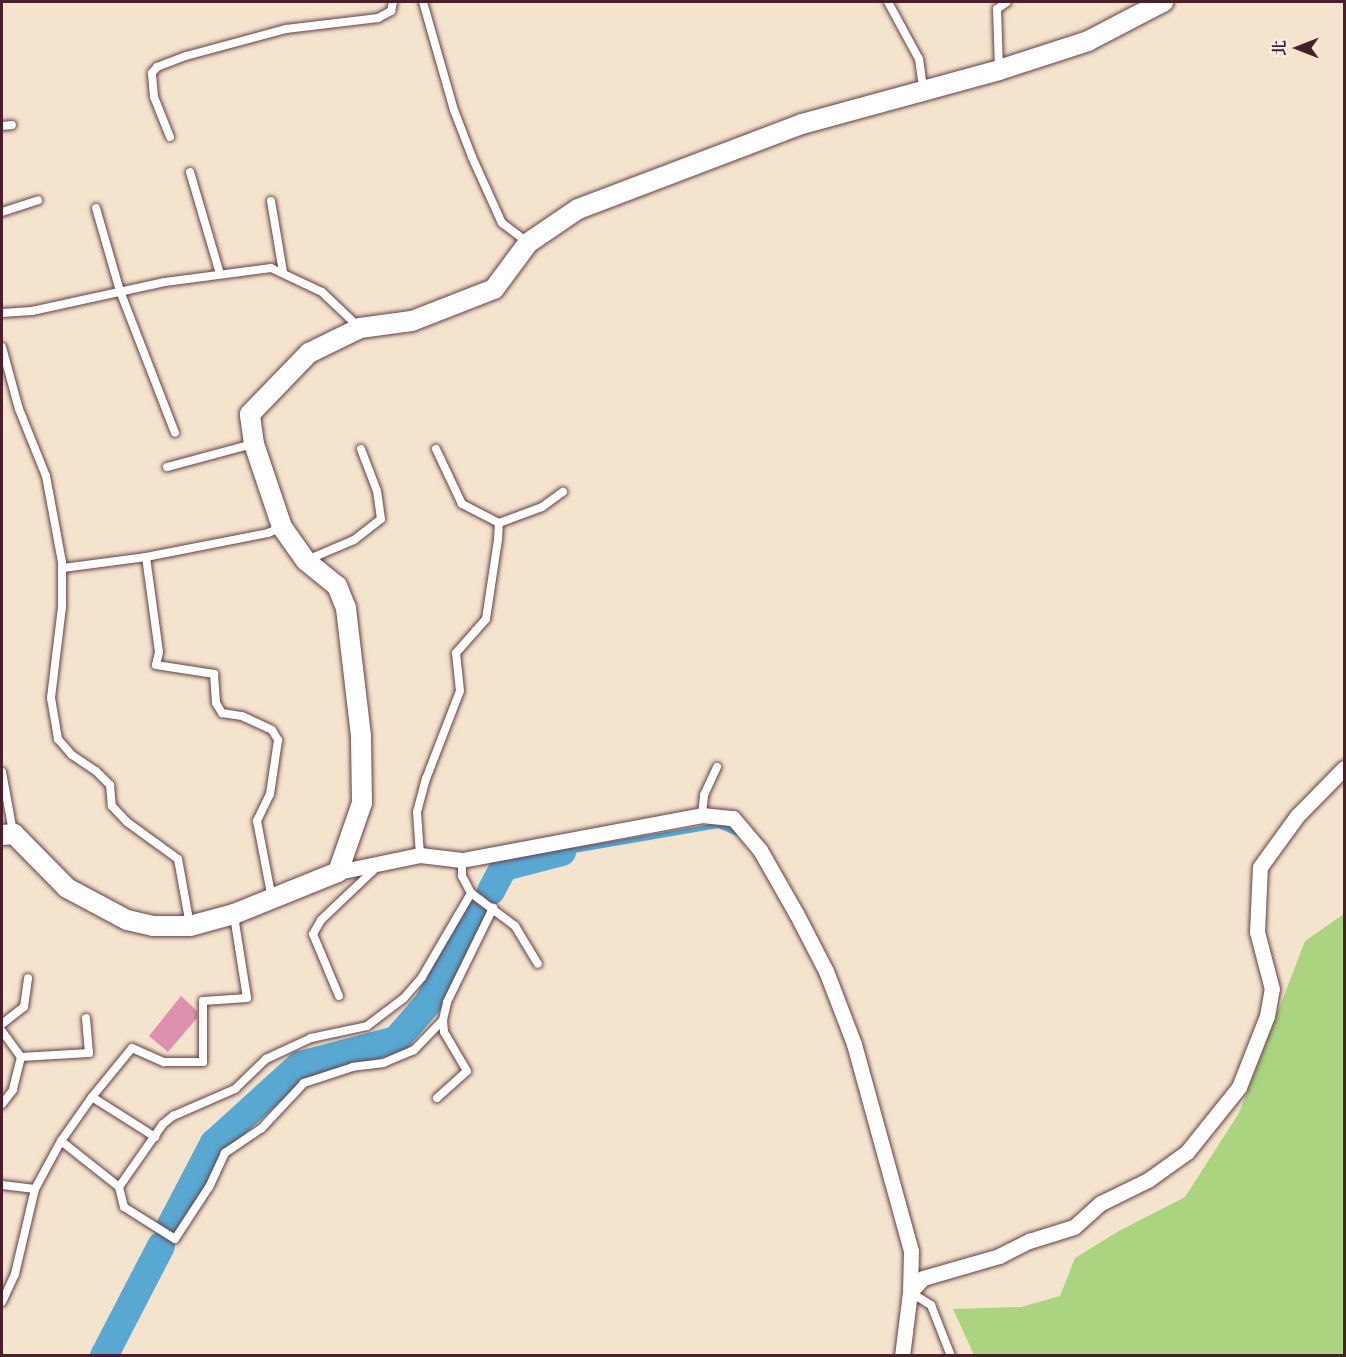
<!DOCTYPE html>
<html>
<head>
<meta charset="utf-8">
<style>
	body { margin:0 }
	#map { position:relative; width:1346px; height:1357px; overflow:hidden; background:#f4e4cd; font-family:Alegreya,"Noto Serif TC",serif }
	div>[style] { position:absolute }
	.green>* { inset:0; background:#abd480 }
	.stream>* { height:4.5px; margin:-2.25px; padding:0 2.25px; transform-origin:2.25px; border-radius:2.25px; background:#58a8d2 }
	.river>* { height:28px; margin:-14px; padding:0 14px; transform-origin:14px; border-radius:14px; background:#58a8d2 }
	.building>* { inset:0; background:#dd91ae }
	.roads { filter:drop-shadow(0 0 2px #643d43) drop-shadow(0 0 2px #643d43) }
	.service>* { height:8px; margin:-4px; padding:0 4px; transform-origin:4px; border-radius:4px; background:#fff }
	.minor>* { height:15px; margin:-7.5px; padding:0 7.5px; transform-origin:7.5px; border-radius:7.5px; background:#fff }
	.tertiary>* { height:20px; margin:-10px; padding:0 10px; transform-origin:10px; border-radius:10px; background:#fff }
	span { translate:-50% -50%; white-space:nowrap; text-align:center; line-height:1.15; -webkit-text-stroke:5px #f7f3e8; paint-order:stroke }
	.frame { position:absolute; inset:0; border:3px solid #4a1f2b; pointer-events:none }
	.north { position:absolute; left:1268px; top:18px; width:60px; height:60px; -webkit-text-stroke:4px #f7f3e8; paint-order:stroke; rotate:270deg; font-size:16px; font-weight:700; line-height:24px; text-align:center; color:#4a1f2b }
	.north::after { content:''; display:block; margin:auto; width:21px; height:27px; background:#4a1f2b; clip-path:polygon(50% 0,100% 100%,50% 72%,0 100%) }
</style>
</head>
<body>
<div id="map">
	<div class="green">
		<div style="clip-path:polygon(1344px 914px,1344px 1355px,974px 1355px,953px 1309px,1021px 1307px,1060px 1296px,1075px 1258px,1119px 1231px,1185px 1197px,1239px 1113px,1305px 941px)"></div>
	</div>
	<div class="stream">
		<div style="left:562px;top:852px;width:158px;rotate:-9.8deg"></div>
		<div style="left:718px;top:825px;width:22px;rotate:22deg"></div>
	</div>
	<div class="river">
		<div style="left:491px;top:891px;width:27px;rotate:-62deg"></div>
		<div style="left:504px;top:867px;width:60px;rotate:-14.5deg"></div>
		<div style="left:170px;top:1227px;width:95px;rotate:-62.4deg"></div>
		<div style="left:214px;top:1143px;width:116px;rotate:-42.2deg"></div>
		<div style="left:300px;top:1065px;width:99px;rotate:-14.6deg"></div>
		<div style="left:396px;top:1040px;width:49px;rotate:-49.1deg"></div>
		<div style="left:428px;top:1003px;width:102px;rotate:-60.7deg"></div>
		<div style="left:104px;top:1356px;width:124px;rotate:-62.6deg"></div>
	</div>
	<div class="building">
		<div style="clip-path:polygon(181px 996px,197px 1011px,197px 1018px,168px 1052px,149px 1036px)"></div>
	</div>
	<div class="roads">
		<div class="service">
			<div style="left:423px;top:2px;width:112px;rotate:74deg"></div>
			<div style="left:454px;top:110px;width:50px;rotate:69deg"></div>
			<div style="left:472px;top:157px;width:72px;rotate:65.6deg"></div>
			<div style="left:502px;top:223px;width:31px;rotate:37deg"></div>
			<div style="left:888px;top:2px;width:65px;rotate:61.5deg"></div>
			<div style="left:919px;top:59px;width:30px;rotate:82deg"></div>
			<div style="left:999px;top:69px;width:60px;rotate:-91.9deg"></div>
			<div style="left:997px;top:9px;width:12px;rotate:-35deg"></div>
			<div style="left:2px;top:126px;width:10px;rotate:-6deg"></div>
			<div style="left:170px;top:137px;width:43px;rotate:-111.8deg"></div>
			<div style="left:154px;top:97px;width:24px;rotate:-95deg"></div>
			<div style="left:152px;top:73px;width:8px;rotate:-50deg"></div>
			<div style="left:157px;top:67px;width:31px;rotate:-21deg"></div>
			<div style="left:186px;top:56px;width:104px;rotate:-15.1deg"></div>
			<div style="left:286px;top:29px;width:93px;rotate:-6.8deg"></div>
			<div style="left:378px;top:18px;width:15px;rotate:-28deg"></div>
			<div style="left:391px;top:11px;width:9px;rotate:-77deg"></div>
			<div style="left:190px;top:172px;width:106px;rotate:73.6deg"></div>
			<div style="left:271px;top:201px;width:72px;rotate:80.4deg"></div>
			<div style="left:96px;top:208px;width:86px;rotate:73.9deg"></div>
			<div style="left:120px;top:291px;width:152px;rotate:68.8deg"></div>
			<div style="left:2px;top:212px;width:38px;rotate:-18deg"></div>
			<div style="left:2px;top:313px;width:30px;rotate:-4deg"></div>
			<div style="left:32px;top:311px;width:136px;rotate:-12.3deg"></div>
			<div style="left:165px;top:282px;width:107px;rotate:-7.5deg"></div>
			<div style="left:271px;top:268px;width:56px;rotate:25.2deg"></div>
			<div style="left:322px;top:292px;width:52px;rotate:43.5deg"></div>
			<div style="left:2px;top:347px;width:64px;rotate:74.7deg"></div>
			<div style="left:19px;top:409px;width:72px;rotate:68.1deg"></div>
			<div style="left:46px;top:476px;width:87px;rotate:79.5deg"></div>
			<div style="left:62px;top:562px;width:45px;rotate:90deg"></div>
			<div style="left:62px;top:607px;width:92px;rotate:96.9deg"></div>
			<div style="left:51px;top:698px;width:42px;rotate:80.3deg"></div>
			<div style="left:58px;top:739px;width:21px;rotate:49deg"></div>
			<div style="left:72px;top:755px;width:29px;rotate:34deg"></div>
			<div style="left:96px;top:771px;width:20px;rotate:45deg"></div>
			<div style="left:110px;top:785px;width:21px;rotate:85deg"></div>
			<div style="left:112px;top:806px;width:22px;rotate:47deg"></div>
			<div style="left:127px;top:822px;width:63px;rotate:36deg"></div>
			<div style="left:178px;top:859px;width:67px;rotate:79.7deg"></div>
			<div style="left:167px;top:467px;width:88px;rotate:-15.1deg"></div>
			<div style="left:499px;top:523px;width:46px;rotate:-20.4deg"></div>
			<div style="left:542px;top:507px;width:26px;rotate:-36deg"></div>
			<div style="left:146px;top:557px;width:96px;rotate:82.2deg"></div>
			<div style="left:159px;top:652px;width:13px;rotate:103deg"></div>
			<div style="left:156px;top:665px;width:59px;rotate:8.8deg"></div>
			<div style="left:214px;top:674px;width:29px;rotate:86deg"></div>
			<div style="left:216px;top:703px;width:12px;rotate:59deg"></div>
			<div style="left:222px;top:713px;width:20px;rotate:9deg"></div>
			<div style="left:242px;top:716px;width:33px;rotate:25deg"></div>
			<div style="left:272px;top:730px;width:12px;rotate:59deg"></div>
			<div style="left:278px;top:740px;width:55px;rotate:98.4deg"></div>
			<div style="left:270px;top:794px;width:30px;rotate:116deg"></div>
			<div style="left:257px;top:821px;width:79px;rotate:79.1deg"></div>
			<div style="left:307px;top:560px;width:51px;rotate:-23.1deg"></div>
			<div style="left:354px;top:540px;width:34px;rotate:-38deg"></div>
			<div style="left:381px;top:519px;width:28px;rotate:-98deg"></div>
			<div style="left:377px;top:491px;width:45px;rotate:-110.9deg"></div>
			<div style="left:63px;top:568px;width:84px;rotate:-7.5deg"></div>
			<div style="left:146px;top:557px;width:124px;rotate:-11.1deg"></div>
			<div style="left:268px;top:533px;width:15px;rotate:-23deg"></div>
			<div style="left:2px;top:772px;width:61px;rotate:79.6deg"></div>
			<div style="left:702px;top:815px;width:20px;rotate:-84deg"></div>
			<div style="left:704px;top:795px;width:31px;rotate:-65deg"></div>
			<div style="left:420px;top:855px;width:43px;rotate:-94deg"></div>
			<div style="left:417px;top:812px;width:34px;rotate:-75deg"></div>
			<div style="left:426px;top:779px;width:94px;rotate:-68.9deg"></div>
			<div style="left:460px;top:691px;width:38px;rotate:-96deg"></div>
			<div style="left:456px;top:653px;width:45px;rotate:-48.6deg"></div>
			<div style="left:486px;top:619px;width:80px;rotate:-81.4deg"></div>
			<div style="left:498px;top:540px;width:17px;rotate:-87deg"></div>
			<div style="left:499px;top:523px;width:42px;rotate:-152.8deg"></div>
			<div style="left:462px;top:504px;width:61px;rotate:-115.3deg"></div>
			<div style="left:462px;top:860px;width:16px;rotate:90deg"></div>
			<div style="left:462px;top:876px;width:19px;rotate:62deg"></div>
			<div style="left:471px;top:893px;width:55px;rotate:36.9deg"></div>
			<div style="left:515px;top:926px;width:44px;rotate:58.8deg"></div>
			<div style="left:339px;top:996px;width:67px;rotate:-112.8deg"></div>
			<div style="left:313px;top:934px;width:16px;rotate:-60deg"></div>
			<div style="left:321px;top:920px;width:79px;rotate:-43.5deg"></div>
			<div style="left:443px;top:1020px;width:42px;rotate:134deg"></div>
			<div style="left:414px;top:1050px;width:33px;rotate:157deg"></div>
			<div style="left:384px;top:1063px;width:31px;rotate:173deg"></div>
			<div style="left:353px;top:1067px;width:52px;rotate:161.9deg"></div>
			<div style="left:304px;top:1083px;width:62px;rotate:133deg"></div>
			<div style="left:262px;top:1128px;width:45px;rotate:146deg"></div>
			<div style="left:225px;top:1153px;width:38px;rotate:115deg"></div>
			<div style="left:209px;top:1187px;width:62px;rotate:123.2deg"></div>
			<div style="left:175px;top:1239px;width:60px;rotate:-147.9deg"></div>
			<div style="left:124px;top:1207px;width:21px;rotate:-104deg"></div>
			<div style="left:119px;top:1187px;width:77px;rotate:-55.1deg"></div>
			<div style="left:163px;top:1124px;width:13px;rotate:-39deg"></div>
			<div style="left:173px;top:1116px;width:68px;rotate:-23.5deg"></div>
			<div style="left:235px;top:1089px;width:43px;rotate:-44.1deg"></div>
			<div style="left:266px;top:1059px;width:50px;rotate:-25deg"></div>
			<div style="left:311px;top:1038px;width:57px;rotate:-12.1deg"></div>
			<div style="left:367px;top:1026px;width:46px;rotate:-37.1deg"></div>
			<div style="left:404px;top:998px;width:28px;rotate:-49deg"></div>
			<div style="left:422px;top:977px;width:97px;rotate:-59.7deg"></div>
			<div style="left:2px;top:1024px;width:28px;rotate:-38deg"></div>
			<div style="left:24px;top:1007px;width:29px;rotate:-82deg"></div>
			<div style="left:2px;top:1031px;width:32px;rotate:54deg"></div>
			<div style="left:21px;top:1057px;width:34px;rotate:104deg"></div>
			<div style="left:13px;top:1090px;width:18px;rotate:128deg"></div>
			<div style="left:21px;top:1057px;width:68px;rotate:-3.4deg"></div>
			<div style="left:89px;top:1053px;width:35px;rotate:-95deg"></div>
			<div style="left:92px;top:1097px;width:75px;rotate:32.4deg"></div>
			<div style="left:437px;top:1098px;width:40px;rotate:-42deg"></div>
			<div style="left:467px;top:1071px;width:45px;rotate:-120.5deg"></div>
			<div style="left:444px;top:1032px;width:12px;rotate:-95deg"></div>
			<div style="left:443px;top:1020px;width:18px;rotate:-77deg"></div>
			<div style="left:447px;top:1002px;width:105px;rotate:-63.9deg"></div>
			<div style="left:61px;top:1141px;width:74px;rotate:38.4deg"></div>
			<div style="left:2px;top:1185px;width:33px;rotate:7deg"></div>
			<div style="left:910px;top:1292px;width:25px;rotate:32deg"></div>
			<div style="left:931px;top:1305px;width:55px;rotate:68.6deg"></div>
			<div style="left:2px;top:1302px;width:31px;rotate:-65deg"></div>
			<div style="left:15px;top:1274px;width:87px;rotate:-76.8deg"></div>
			<div style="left:35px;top:1189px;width:55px;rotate:-61.6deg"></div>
			<div style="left:61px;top:1141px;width:54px;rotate:-54.8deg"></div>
			<div style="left:92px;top:1097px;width:63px;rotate:-50.8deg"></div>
			<div style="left:132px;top:1048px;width:35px;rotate:24deg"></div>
			<div style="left:164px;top:1062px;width:39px"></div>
			<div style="left:203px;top:1062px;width:61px;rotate:-90deg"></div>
			<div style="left:203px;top:1001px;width:44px;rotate:-3.9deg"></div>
			<div style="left:247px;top:998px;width:83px;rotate:-99deg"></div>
		</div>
		<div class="minor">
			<div style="left:338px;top:872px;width:84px;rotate:-11.7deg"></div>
			<div style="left:420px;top:855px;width:42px;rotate:6.8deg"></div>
			<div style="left:462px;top:860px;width:244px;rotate:-10.6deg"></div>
			<div style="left:702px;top:815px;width:31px;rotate:6deg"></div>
			<div style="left:733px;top:818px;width:42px;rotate:49.8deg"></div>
			<div style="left:760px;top:850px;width:73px;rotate:60.3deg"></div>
			<div style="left:796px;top:913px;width:65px;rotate:62.7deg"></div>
			<div style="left:826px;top:971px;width:78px;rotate:69deg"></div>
			<div style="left:854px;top:1044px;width:215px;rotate:74.6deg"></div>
			<div style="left:911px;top:1251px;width:41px;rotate:91.4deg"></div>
			<div style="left:910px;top:1292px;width:64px;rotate:97.1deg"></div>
			<div style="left:910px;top:1292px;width:19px;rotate:-47deg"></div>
			<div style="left:923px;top:1278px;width:79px;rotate:-16.1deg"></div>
			<div style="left:999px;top:1256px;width:34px;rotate:-27deg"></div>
			<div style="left:1029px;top:1241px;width:47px;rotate:-17.3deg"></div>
			<div style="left:1074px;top:1227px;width:36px;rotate:-42deg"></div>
			<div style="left:1101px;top:1203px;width:52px;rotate:-26.1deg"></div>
			<div style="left:1148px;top:1180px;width:48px;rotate:-35.7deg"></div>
			<div style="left:1187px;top:1152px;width:83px;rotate:-51.3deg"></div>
			<div style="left:1239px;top:1087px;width:76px;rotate:-68.5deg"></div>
			<div style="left:1267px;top:1016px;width:27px;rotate:-80deg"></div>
			<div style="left:1272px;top:989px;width:59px;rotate:-104.7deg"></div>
			<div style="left:1257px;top:932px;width:65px;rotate:-87.4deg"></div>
			<div style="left:1260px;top:867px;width:63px;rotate:-54deg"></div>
			<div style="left:1297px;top:816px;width:67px;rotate:-45.6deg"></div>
		</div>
		<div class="tertiary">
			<div style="left:2px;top:835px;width:12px;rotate:-5deg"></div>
			<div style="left:14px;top:834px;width:76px;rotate:45.5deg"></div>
			<div style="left:67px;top:888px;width:68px;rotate:28.1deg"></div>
			<div style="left:127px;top:920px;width:26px;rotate:13deg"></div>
			<div style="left:152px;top:926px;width:38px"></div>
			<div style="left:190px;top:926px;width:46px;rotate:-15.3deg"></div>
			<div style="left:234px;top:914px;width:112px;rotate:-22deg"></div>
			<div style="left:338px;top:872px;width:73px;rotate:-70.8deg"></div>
			<div style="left:362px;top:803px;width:67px;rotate:-90.9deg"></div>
			<div style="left:361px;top:736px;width:129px;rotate:-96.7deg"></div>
			<div style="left:346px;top:608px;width:24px;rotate:-112deg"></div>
			<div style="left:337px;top:586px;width:40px;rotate:-141deg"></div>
			<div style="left:306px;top:561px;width:42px;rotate:-125.2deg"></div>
			<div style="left:282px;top:527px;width:88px;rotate:-108.6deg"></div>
			<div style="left:254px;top:444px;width:30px;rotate:-98deg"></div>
			<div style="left:250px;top:414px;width:85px;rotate:-46deg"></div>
			<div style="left:309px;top:353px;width:57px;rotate:-26.1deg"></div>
			<div style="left:360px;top:328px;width:52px;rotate:-7.7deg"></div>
			<div style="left:412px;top:321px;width:88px;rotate:-21.3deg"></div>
			<div style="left:494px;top:289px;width:57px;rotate:-53.5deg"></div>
			<div style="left:528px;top:243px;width:60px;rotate:-34.2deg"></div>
			<div style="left:578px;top:209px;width:240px;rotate:-20.8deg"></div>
			<div style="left:802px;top:124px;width:204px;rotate:-15.3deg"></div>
			<div style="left:999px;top:70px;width:94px;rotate:-18deg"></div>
			<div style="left:1088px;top:41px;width:85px;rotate:-27.5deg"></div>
		</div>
	</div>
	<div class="frame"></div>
	<div class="north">北</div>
</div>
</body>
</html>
